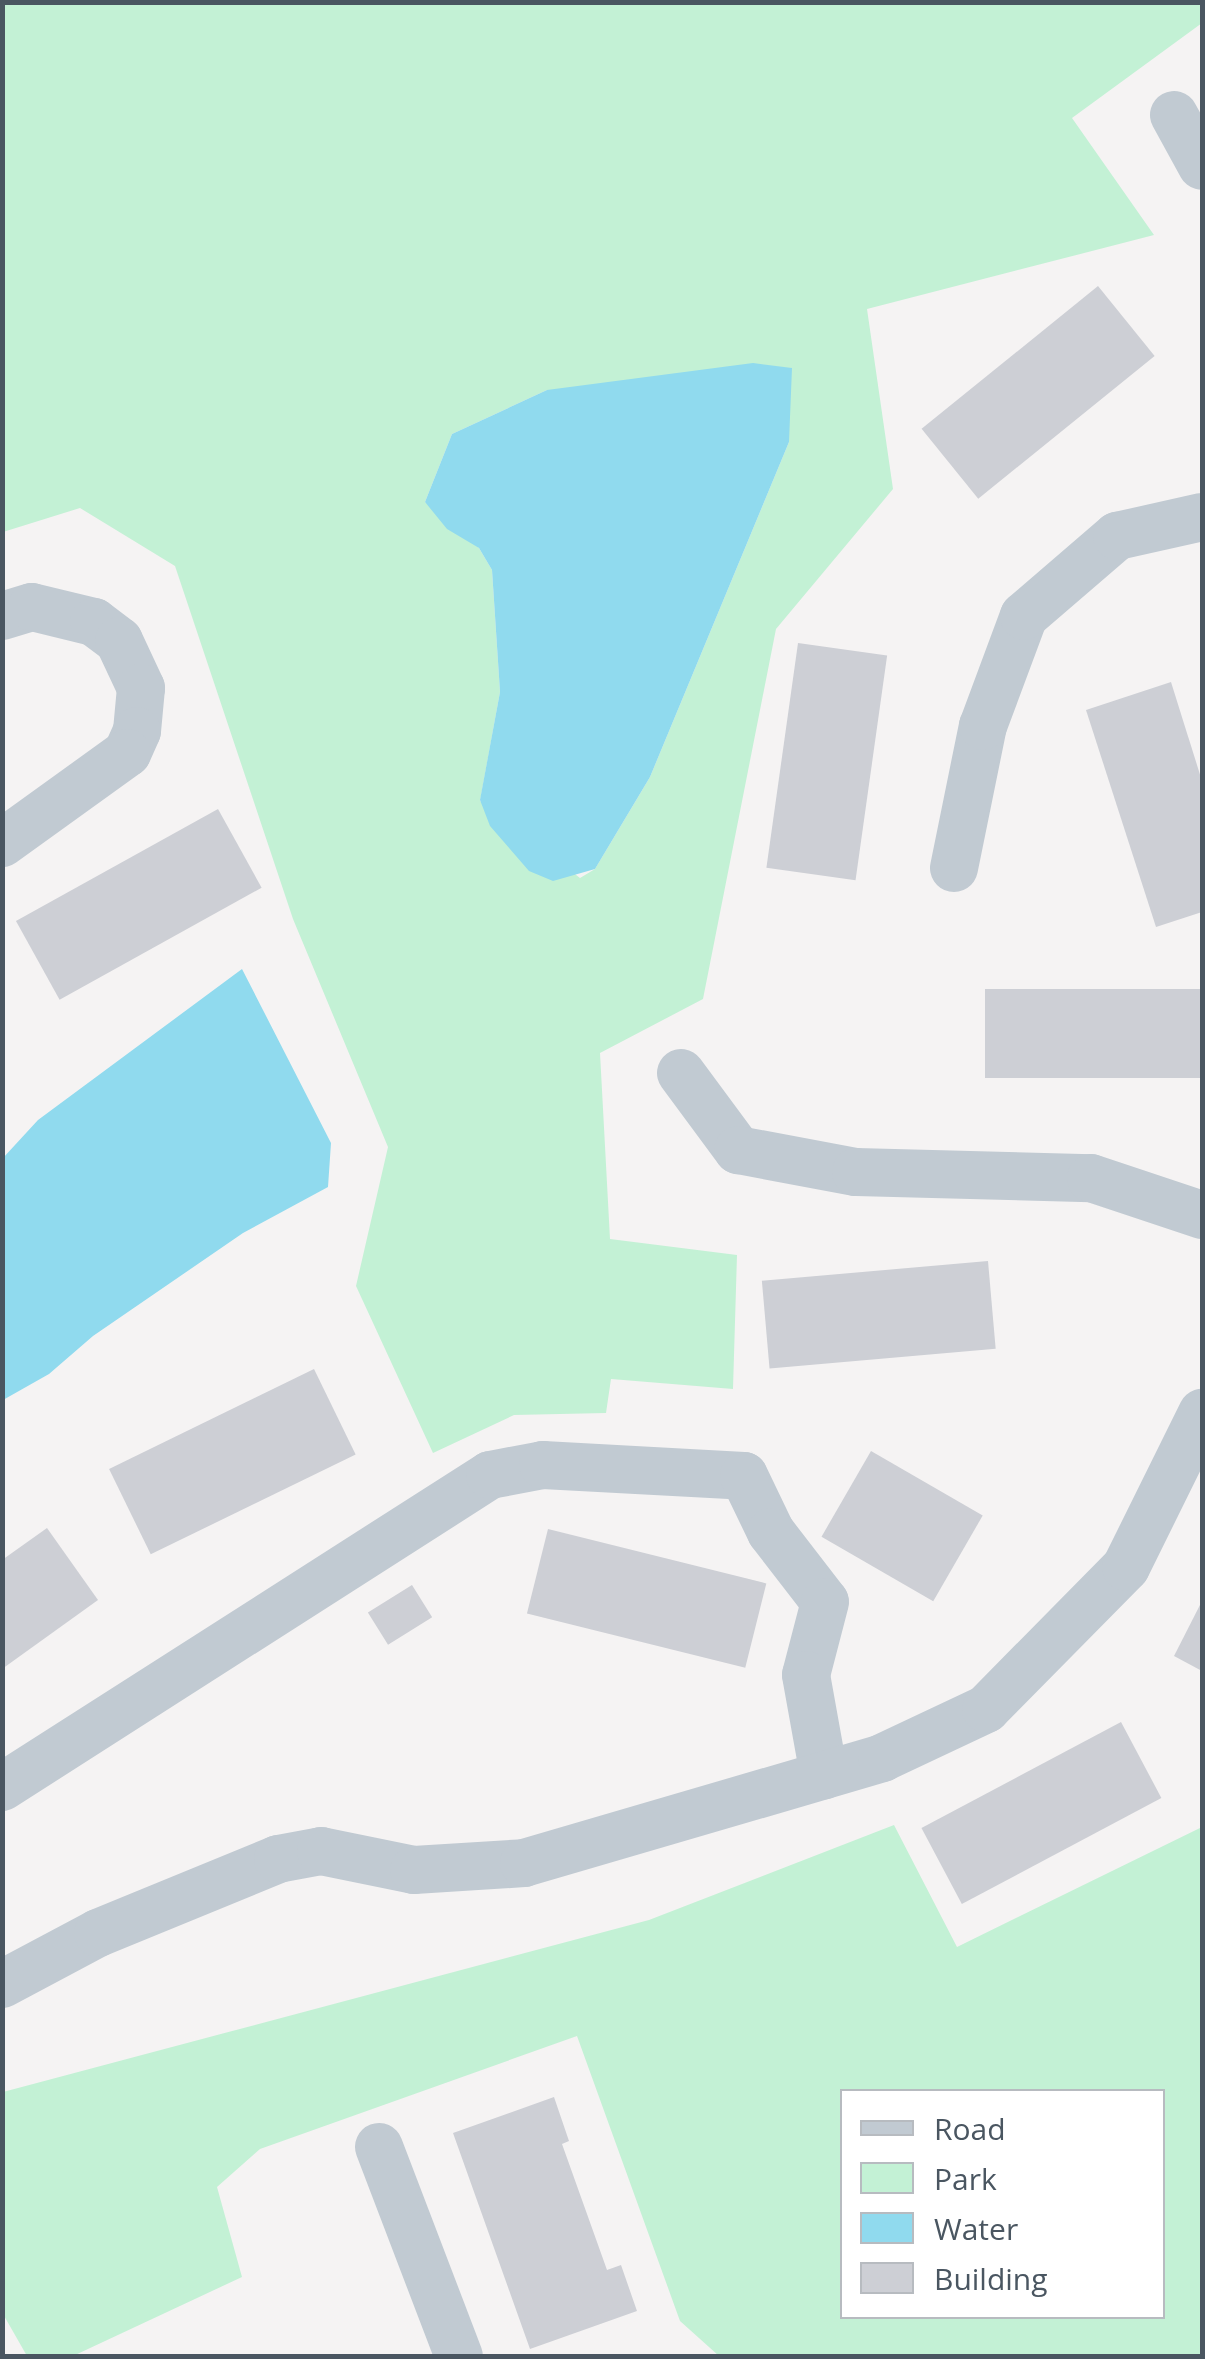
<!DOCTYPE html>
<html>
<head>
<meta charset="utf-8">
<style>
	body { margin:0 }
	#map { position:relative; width:1205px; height:2359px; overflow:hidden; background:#f5f3f3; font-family:"Open Sans",sans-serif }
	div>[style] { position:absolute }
	.green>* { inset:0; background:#c3f1d5 }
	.water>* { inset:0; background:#90daee }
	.building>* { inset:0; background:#cdcfd5; transform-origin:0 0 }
	.minor>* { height:48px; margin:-24px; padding:0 24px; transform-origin:24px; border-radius:24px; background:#c1cad2 }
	span { translate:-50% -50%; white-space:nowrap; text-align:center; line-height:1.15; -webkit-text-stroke:8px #fff; paint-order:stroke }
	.frame { position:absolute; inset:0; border:5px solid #4a5661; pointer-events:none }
	.legend { position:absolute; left:840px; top:2089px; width:325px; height:230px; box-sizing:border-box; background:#fff; border:2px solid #b7bbc0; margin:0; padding:12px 18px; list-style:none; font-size:30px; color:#4a5661 }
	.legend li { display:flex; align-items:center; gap:20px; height:50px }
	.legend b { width:50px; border:2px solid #b7bbc0 }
</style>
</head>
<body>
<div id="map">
	<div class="green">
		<div style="clip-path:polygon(evenodd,3px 3px,1202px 3px,1202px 23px,1072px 118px,1154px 235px,867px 309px,893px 489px,776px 629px,703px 999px,600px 1053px,610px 1239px,737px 1255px,733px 1389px,611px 1379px,606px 1413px,514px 1415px,433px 1453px,356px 1286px,388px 1147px,293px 919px,175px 566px,80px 508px,3px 532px,3px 3px,547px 390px,789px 442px,650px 777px,595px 869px,580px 878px,480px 801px,500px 692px,492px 570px,479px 548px,425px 502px,452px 434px,547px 390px)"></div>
		<div style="clip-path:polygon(evenodd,894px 1825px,957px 1947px,1202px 1827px,1202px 2356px,719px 2356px,680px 2321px,577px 2036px,260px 2149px,217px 2187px,242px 2277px,73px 2356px,27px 2356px,3px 2314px,3px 2092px,649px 1920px,894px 1825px,842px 2092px,1162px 2092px,1162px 2316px,842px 2316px,842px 2092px)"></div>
	</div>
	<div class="water">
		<div style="clip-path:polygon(753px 363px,792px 368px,789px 442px,650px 777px,595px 869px,553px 881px,529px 871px,490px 826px,480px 800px,500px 692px,492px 570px,479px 548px,447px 529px,425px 502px,452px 434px,547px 390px)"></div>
		<div style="clip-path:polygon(242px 969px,331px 1143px,328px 1187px,243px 1233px,93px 1336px,49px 1374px,3px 1400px,3px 1158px,38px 1120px)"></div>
	</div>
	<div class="building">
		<div style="left:1098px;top:286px;width:90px;height:227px;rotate:51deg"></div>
		<div style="left:798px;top:643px;width:90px;height:227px;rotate:8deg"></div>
		<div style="clip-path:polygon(1171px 682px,1202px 781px,1202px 912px,1156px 927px,1086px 710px)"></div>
		<div style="left:218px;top:809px;width:90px;height:231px;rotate:61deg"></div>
		<div style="left:1202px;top:989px;width:89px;height:217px;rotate:90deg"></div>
		<div style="left:988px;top:1261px;width:88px;height:227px;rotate:85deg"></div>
		<div style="left:314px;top:1369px;width:95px;height:228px;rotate:64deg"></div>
		<div style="left:871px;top:1451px;width:129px;height:99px;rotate:30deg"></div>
		<div style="clip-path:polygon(47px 1528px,98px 1600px,2px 1669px,2px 1560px)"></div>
		<div style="left:548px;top:1529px;width:225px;height:87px;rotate:14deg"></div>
		<div style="left:412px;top:1585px;width:38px;height:52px;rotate:58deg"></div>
		<div style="clip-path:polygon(1202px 1601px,1202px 1671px,1174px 1656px)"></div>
		<div style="left:1121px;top:1722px;width:86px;height:226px;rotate:62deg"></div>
		<div style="clip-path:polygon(554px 2097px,569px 2141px,562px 2144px,607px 2270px,621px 2265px,637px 2311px,530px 2349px,453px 2133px)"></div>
	</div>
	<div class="minor">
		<div style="left:1174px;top:115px;width:58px;rotate:61.2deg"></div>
		<div style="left:2px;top:616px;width:31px;rotate:-17deg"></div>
		<div style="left:32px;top:607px;width:64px;rotate:13.6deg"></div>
		<div style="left:94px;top:622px;width:31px;rotate:37deg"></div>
		<div style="left:119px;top:641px;width:52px;rotate:64.9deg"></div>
		<div style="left:141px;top:688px;width:43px;rotate:95.3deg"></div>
		<div style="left:137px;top:731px;width:24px;rotate:114deg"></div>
		<div style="left:127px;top:753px;width:154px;rotate:144.2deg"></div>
		<div style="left:954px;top:868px;width:145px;rotate:-78.5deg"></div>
		<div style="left:983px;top:726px;width:117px;rotate:-69.6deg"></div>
		<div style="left:1024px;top:616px;width:123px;rotate:-40.7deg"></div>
		<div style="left:1117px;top:536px;width:87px;rotate:-12.6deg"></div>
		<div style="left:681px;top:1073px;width:96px;rotate:53.5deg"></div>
		<div style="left:738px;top:1150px;width:120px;rotate:10.6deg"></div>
		<div style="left:856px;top:1172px;width:235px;rotate:1.5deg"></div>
		<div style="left:1091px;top:1178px;width:117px;rotate:18.4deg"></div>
		<div style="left:2px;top:1787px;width:579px;rotate:-32.59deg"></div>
		<div style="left:490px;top:1475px;width:54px;rotate:-10.7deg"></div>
		<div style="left:543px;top:1465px;width:201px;rotate:3.1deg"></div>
		<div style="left:744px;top:1476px;width:62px;rotate:64.3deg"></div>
		<div style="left:771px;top:1532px;width:88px;rotate:52.4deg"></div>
		<div style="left:825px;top:1602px;width:75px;rotate:104.6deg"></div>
		<div style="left:806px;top:1675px;width:102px;rotate:79.8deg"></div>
		<div style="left:2px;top:1984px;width:109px;rotate:-28deg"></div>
		<div style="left:98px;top:1933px;width:195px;rotate:-22.3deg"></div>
		<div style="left:278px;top:1859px;width:44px;rotate:-10.5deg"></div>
		<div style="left:321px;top:1851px;width:95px;rotate:11.5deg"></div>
		<div style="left:414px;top:1870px;width:110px;rotate:-3.6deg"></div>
		<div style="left:524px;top:1863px;width:373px;rotate:-16.3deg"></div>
		<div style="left:882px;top:1758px;width:115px;rotate:-25.2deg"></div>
		<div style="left:986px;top:1709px;width:199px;rotate:-45.4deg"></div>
		<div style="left:1126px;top:1567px;width:172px;rotate:-63.7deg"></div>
		<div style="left:379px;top:2147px;width:224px;rotate:69.1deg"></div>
	</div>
	<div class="frame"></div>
	<ul class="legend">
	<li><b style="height:12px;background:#c1cad2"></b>Road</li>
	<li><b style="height:28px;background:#c3f1d5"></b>Park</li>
	<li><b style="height:28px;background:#90daee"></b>Water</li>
	<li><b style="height:28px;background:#cdcfd5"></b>Building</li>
	</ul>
</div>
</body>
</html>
